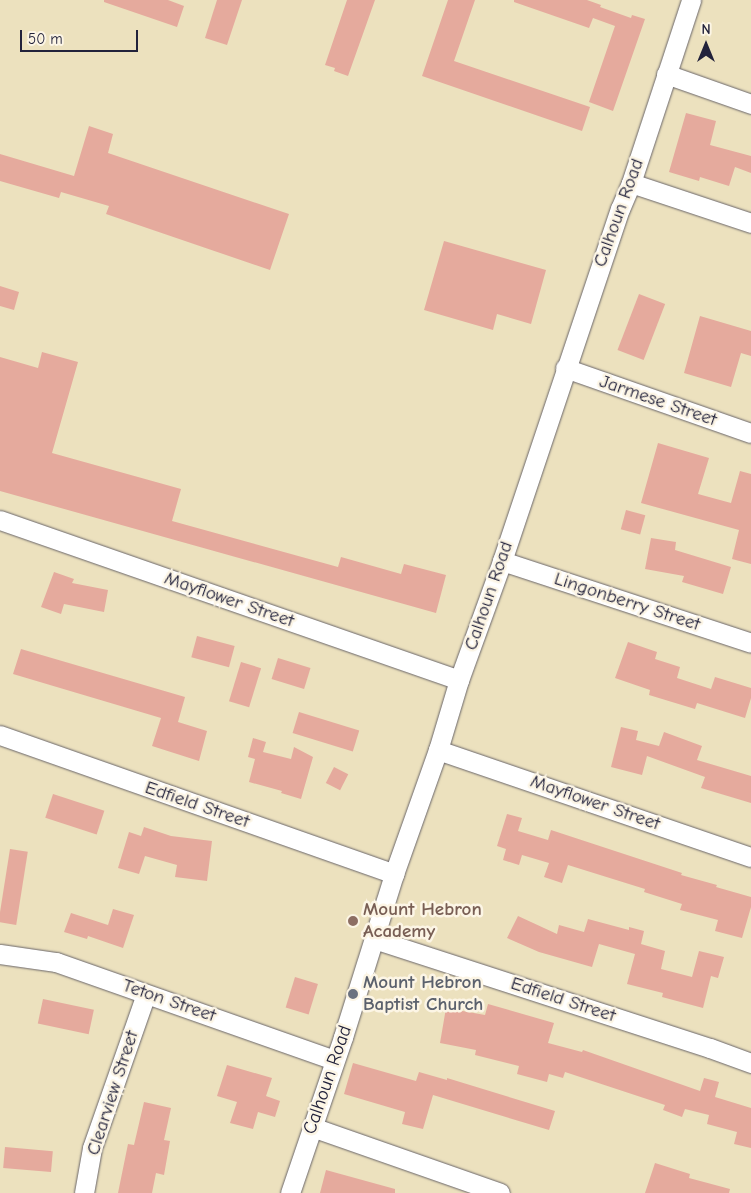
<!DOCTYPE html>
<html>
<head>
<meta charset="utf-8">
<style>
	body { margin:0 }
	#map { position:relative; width:751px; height:1193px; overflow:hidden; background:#ece1be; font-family:"Comic Neue",sans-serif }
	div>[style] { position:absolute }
	.building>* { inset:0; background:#e5aa9d; transform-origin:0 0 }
	.roads { filter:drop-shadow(0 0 1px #696569) drop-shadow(0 0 1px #696569) }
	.street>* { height:19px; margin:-9.5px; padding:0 9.5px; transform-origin:9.5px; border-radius:9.5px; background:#fff }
	.dots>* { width:14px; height:14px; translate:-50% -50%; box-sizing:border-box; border:2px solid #fcf5e5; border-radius:50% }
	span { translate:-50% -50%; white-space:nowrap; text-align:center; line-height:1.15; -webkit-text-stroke:5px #fcf5e5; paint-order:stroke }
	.street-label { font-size:19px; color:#22223b }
	.education-label { font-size:19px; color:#785e54; font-weight:700 }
	.left { translate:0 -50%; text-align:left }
	.worship-label { font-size:19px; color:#5b616d; font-weight:700 }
	.north { position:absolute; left:681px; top:20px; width:50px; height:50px; -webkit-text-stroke:4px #fcf5e5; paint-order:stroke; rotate:0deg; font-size:14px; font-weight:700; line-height:20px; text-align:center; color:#22223b }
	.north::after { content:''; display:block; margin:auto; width:18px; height:22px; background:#22223b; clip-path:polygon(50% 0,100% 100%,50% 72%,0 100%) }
	.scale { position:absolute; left:20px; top:30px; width:118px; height:22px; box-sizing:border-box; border:2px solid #22223b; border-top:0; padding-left:6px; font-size:15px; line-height:18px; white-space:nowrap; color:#22223b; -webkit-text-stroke:4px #fcf5e5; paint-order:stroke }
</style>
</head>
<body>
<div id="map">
	<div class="building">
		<div style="clip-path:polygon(104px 0,168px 0,184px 6px,177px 27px,104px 2px)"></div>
		<div style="clip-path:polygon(217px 0,242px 0,227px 45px,205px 38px)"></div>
		<div style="clip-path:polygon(347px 0,375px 0,348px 76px,334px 71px,335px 68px,325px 65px)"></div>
		<div style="clip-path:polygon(448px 0,475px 0,454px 61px,590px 107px,582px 131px,422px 76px)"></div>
		<div style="clip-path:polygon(514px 0,587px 0,601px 5px,600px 7px,631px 18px,632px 15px,645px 19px,613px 111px,589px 102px,615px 26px,593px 18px,589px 28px,514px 2px)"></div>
		<div style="clip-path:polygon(686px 113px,716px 121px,710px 145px,751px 156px,751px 173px,735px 167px,729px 186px,700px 177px,699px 181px,669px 172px)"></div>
		<div style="clip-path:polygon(89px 126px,113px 134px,108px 153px,289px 214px,270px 270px,106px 214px,109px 206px,61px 192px,59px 198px,0 181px,0 154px,74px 176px)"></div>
		<div style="clip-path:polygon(444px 241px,546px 270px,531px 324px,497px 314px,493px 330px,424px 310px)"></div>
		<div style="clip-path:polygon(0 286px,19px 292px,14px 310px,0 306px)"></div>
		<div style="left:639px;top:294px;width:28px;height:60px;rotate:21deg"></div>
		<div style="clip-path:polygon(700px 316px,751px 331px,751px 356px,741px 353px,731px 387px,684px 373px)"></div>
		<div style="clip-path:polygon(42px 352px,78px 362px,52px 453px,181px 489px,172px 521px,338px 567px,341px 557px,401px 574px,404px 564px,446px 575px,436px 613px,0 491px,0 357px,38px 368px)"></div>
		<div style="clip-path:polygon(658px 443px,709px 458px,698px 494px,731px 503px,740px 471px,751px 474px,751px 564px,732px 559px,739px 530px,641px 503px)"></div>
		<div style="left:626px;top:510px;width:20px;height:20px;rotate:15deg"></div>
		<div style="clip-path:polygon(651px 538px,676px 542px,675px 550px,731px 567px,723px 594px,682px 582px,684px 576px,645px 569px)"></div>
		<div style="clip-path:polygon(54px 572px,74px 579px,72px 583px,108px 590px,104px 612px,64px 604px,61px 614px,41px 607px)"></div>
		<div style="left:197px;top:636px;width:39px;height:22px;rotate:15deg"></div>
		<div style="clip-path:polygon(628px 642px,657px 652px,655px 659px,680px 667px,677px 678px,711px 689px,715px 677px,751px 688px,751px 698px,745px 718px,697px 703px,695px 709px,649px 695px,650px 690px,615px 678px)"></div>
		<div style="clip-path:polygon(21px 649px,185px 697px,178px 722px,207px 731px,199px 761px,152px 746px,161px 718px,13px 674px)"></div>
		<div style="left:278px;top:658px;width:34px;height:22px;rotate:17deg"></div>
		<div style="left:241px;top:662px;width:21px;height:41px;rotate:17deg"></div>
		<div style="left:299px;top:712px;width:63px;height:22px;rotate:17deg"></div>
		<div style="clip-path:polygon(621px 727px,638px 731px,636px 740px,659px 746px,664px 732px,702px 746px,697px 760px,751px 776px,751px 803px,701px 788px,705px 777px,647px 756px,642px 775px,611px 767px)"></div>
		<div style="clip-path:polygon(253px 738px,266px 742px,263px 752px,291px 759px,294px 747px,313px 757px,301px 799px,281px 793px,282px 791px,249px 782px,255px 759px,248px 757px)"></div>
		<div style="left:334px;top:767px;width:16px;height:18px;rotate:27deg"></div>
		<div style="left:53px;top:794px;width:54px;height:25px;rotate:18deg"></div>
		<div style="clip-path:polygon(507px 814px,522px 818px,518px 831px,548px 840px,551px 830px,682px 873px,681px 875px,717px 885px,716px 887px,751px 897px,751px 907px,742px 938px,715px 931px,718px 920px,680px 910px,682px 904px,644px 892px,645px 889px,568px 865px,562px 883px,544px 877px,549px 863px,522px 855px,519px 865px,503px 860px,506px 849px,497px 846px)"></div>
		<div style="clip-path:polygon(144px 827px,171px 836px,212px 841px,207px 881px,175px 877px,177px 865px,145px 856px,139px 874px,118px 868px,129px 832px,141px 836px)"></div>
		<div style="left:10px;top:849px;width:18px;height:74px;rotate:9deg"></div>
		<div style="clip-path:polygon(113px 909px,134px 915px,123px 948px,88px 936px,87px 939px,64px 932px,71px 913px,108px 925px)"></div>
		<div style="clip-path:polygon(518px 916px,557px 934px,559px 925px,584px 932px,588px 919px,629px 930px,629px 927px,644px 931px,641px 944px,665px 951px,661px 969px,692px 977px,699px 951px,724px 957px,718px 978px,711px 976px,703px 1008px,662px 997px,663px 993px,627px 984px,635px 954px,599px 944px,592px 967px,539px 952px,507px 938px)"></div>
		<div style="left:295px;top:977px;width:24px;height:32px;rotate:17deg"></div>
		<div style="left:43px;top:999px;width:52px;height:25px;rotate:12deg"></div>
		<div style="clip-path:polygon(488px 1004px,554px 1023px,548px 1043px,582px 1052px,583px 1050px,700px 1091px,704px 1078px,719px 1082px,715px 1097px,751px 1108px,751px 1148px,734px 1144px,737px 1132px,707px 1124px,709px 1115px,685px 1109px,682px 1117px,663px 1110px,665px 1105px,565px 1072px,563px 1078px,549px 1074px,547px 1082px,517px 1074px,519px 1066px,475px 1055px,476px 1050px,440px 1043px,446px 1008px,485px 1015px)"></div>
		<div style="clip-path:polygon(353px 1063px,416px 1081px,419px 1072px,447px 1080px,447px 1078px,555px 1111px,549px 1130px,433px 1095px,423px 1129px,402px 1124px,405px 1112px,344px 1094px)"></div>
		<div style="clip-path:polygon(227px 1065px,272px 1078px,266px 1096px,280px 1101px,275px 1117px,258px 1112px,253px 1129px,230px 1123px,237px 1102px,217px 1096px)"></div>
		<div style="clip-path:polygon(144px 1102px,171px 1108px,164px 1140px,170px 1141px,164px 1175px,156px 1173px,152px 1193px,118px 1193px,128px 1144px,134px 1145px)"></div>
		<div style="left:5px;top:1147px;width:48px;height:21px;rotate:5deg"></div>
		<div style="clip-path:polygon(655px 1163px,690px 1174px,689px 1178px,730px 1189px,729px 1193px,645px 1193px)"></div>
		<div style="clip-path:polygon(326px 1170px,395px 1189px,395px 1193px,320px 1193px)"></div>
	</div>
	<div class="roads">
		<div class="street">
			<div style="left:666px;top:74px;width:90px;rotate:19.4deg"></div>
			<div style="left:631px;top:183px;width:126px;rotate:18.4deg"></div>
			<div style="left:565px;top:368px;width:197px;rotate:19.3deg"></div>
			<div style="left:0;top:520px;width:486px;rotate:19.2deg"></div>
			<div style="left:502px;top:561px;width:262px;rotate:18.2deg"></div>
			<div style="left:0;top:735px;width:418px;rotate:19.4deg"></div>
			<div style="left:438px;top:750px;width:331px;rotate:18.9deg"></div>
			<div style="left:374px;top:939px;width:353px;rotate:18deg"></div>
			<div style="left:710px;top:1048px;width:44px;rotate:20.1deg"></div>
			<div style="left:0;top:954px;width:57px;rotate:8.1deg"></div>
			<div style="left:56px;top:962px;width:295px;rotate:19.4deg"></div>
			<div style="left:312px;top:1127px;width:199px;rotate:19.3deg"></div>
			<div style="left:84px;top:1193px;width:46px;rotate:-79.9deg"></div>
			<div style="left:92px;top:1148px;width:163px;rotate:-70.7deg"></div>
			<div style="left:290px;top:1193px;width:165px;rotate:-71.2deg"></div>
			<div style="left:343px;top:1037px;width:171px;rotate:-72.6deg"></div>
			<div style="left:394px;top:874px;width:132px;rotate:-70.5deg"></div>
			<div style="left:438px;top:750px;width:73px;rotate:-73.3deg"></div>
			<div style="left:459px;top:680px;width:127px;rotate:-70.1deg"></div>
			<div style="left:502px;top:561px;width:371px;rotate:-71.5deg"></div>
			<div style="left:620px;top:209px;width:28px;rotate:-67deg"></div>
			<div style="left:631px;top:183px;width:193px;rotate:-71.8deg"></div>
		</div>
	</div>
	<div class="dots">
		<div style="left:353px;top:921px;background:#8d6e63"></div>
		<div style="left:353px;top:994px;background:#6b7280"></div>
	</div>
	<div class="street-label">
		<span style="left:619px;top:213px;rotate:-70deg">Calhoun Road</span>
		<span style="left:658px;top:401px;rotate:19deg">Jarmese Street</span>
		<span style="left:489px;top:596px;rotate:-71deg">Calhoun Road</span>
		<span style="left:229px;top:600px;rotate:19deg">Mayflower Street</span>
		<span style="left:627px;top:602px;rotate:18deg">Lingonberry Street</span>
		<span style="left:595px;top:803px;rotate:19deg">Mayflower Street</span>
		<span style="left:197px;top:805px;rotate:19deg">Edfield Street</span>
		<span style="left:563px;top:1000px;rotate:18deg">Edfield Street</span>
		<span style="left:169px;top:1001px;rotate:19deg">Teton Street</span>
		<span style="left:328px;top:1080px;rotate:-71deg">Calhoun Road</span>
		<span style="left:113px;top:1093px;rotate:-72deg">Clearview Street</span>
	</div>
	<div class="education-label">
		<span class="left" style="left:363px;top:921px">Mount Hebron<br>Academy</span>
	</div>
	<div class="worship-label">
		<span class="left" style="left:363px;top:994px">Mount Hebron<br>Baptist Church</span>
	</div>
	<div class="north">N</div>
	<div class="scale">50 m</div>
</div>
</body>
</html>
